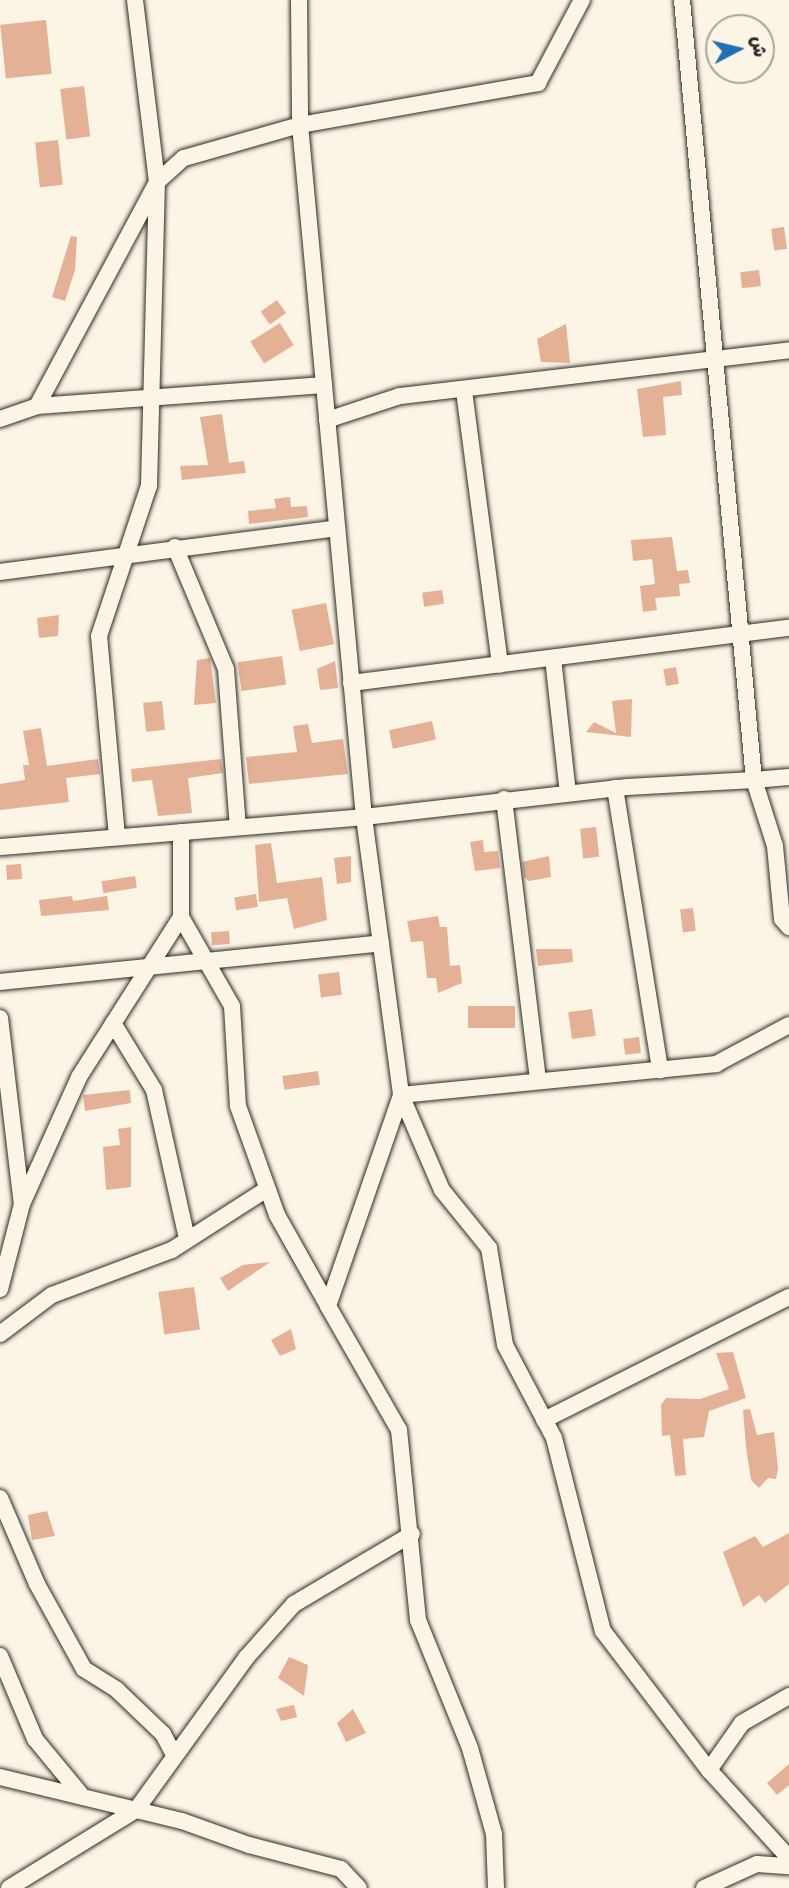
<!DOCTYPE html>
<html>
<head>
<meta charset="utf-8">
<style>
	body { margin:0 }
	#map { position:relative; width:789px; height:1888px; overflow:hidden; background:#fcf5e5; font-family:Caveat,"Playpen Sans Arabic",sans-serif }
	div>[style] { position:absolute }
	.building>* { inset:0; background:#e4b196; transform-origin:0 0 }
	.roads { filter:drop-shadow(0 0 2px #2b2b2b) drop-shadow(0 0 2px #2b2b2b) }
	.minor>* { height:16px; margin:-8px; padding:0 8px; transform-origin:8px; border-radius:8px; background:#fcf5e5 }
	span { translate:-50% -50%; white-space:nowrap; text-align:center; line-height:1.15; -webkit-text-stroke:5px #fcf5e5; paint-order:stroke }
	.north { position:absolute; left:705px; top:14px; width:70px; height:70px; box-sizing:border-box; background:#fcf5e5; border:2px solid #a8a49b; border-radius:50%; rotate:83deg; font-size:19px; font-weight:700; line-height:28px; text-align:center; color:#2b2b2b }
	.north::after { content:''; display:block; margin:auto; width:24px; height:32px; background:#1f6fb2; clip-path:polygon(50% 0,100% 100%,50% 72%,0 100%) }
</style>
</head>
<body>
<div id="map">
	<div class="building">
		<div style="left:46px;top:20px;width:54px;height:46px;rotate:84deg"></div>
		<div style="left:84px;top:86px;width:51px;height:24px;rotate:83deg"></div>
		<div style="left:58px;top:140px;width:45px;height:23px;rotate:84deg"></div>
		<div style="left:784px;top:227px;width:22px;height:13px;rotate:82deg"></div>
		<div style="clip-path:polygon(71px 236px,77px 237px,75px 270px,65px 301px,52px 297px)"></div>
		<div style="left:759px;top:270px;width:16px;height:19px;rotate:83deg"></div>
		<div style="left:277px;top:300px;width:16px;height:20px;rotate:55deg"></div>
		<div style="left:280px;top:323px;width:26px;height:35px;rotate:58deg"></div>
		<div style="clip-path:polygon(566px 324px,570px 363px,541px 362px,537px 339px)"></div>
		<div style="clip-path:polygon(681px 381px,682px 395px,663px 397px,666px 435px,643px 437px,637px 389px)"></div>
		<div style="clip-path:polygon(222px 414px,229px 463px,244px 461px,246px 473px,182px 480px,180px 466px,208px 465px,200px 417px)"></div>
		<div style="clip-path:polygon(290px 497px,291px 507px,307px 506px,308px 517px,249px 524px,248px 511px,276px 508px,274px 499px)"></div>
		<div style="clip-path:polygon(672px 537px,677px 571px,688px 570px,690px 583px,679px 584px,680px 596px,655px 598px,657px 610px,643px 612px,640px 586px,655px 584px,652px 559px,633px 561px,631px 540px)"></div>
		<div style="left:442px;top:590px;width:14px;height:20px;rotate:82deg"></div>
		<div style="left:326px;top:603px;width:42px;height:35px;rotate:79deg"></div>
		<div style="clip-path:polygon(59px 615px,58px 636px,39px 638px,37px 618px)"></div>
		<div style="left:282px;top:656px;width:29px;height:45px;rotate:82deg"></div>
		<div style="clip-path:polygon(210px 658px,216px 703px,194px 705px,197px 660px)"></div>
		<div style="clip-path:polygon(335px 661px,338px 688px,320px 690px,317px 669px)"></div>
		<div style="left:676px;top:667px;width:17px;height:13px;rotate:80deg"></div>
		<div style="clip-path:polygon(632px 699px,631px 737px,586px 732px,594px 722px,616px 733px,612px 701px)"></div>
		<div style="left:162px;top:701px;width:29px;height:19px;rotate:84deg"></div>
		<div style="left:432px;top:721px;width:19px;height:44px;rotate:78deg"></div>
		<div style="clip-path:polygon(308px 724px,312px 743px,343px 739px,348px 774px,249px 784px,246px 757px,297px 752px,293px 726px)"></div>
		<div style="clip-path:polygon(41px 728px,47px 766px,98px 759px,100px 774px,66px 778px,69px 802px,0 810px,0 784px,25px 780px,23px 765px,29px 765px,23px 731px)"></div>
		<div style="clip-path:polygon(221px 759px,223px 773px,188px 778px,192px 813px,158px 816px,152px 780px,132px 782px,131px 769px)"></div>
		<div style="left:596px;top:827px;width:30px;height:16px;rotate:84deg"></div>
		<div style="clip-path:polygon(483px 840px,484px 852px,498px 851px,500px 868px,475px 871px,470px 842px)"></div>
		<div style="clip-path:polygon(271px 843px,277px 883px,322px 877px,327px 920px,294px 929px,287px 898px,259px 902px,255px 845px)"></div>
		<div style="clip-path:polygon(351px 856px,351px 882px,337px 884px,334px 858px)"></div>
		<div style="clip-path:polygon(549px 856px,551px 877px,529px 881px,524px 877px,522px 862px)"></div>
		<div style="left:21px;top:864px;width:15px;height:15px;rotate:86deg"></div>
		<div style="left:135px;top:876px;width:12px;height:34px;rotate:81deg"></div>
		<div style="left:256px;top:894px;width:13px;height:22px;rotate:81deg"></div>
		<div style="clip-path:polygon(72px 896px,73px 901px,107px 896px,109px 910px,41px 916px,39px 900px)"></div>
		<div style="left:693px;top:908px;width:23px;height:13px;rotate:83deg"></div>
		<div style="clip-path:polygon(438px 916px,440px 927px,447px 927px,450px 966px,460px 965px,462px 983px,438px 993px,436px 978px,427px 978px,423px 941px,411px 942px,407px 921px)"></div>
		<div style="left:229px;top:931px;width:13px;height:18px;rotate:86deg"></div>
		<div style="clip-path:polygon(536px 949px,572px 949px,573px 962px,538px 966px)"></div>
		<div style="left:339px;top:972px;width:23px;height:21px;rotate:83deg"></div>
		<div style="left:515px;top:1006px;width:22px;height:47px;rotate:90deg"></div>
		<div style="left:592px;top:1009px;width:27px;height:24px;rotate:82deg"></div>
		<div style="left:639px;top:1037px;width:16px;height:16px;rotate:83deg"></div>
		<div style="left:318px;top:1071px;width:14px;height:36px;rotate:82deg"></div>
		<div style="clip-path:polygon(130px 1090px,131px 1103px,85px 1111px,83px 1095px)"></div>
		<div style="clip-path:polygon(131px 1127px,131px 1187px,106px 1190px,103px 1147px,120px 1145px,118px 1129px)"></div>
		<div style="clip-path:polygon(270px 1262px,228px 1291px,220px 1278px,243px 1265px)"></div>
		<div style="left:194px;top:1287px;width:43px;height:36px;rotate:82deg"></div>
		<div style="clip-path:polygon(291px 1329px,296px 1349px,280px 1356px,271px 1340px)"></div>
		<div style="clip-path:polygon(733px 1352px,746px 1398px,709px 1411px,704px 1437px,683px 1439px,686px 1475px,675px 1476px,670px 1435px,662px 1436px,661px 1405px,666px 1398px,700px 1399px,729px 1389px,716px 1353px)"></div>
		<div style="clip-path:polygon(750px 1409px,757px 1435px,774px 1432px,778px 1468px,776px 1479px,768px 1478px,759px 1488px,751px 1480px,746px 1447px,743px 1410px)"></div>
		<div style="clip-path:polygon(47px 1511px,55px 1536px,32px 1540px,28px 1515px)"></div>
		<div style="clip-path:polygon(789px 1533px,789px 1584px,765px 1603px,759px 1595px,743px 1607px,723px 1552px,755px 1536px,763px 1547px)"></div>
		<div style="clip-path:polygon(289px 1657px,308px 1665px,304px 1696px,278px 1678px)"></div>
		<div style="clip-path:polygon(294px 1705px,297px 1717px,281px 1721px,276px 1709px)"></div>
		<div style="clip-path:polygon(353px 1709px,366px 1733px,346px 1742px,337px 1723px)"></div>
		<div style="clip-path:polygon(789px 1764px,789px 1785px,777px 1795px,767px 1783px)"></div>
	</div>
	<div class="roads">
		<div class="minor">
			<div style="left:299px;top:0;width:125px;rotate:89.5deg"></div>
			<div style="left:300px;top:125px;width:695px;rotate:84.72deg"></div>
			<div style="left:364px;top:817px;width:280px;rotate:82.4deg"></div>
			<div style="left:401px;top:1095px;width:103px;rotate:66.7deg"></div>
			<div style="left:442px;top:1190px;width:75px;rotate:51deg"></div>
			<div style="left:489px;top:1248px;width:98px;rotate:80.6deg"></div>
			<div style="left:505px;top:1345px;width:105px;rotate:62.2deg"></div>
			<div style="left:554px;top:1438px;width:199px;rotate:75.8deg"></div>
			<div style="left:603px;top:1631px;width:175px;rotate:52.7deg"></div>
			<div style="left:709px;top:1770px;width:119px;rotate:47.7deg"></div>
			<div style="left:682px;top:0;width:783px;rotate:84.73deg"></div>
			<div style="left:754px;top:780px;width:35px;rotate:-5deg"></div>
			<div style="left:464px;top:391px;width:276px;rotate:82.5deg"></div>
			<div style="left:37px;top:406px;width:288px;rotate:-4.2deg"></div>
			<div style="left:0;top:419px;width:39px;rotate:-19deg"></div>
			<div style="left:37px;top:406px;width:254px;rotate:-61.8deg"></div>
			<div style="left:157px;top:182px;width:183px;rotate:-96.9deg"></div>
			<div style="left:327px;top:420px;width:77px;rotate:-18.2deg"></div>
			<div style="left:400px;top:396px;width:392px;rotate:-6.7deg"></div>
			<div style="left:175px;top:547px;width:132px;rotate:67.3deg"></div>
			<div style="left:226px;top:669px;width:158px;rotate:85.7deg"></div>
			<div style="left:0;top:572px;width:340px;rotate:-7.4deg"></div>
			<div style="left:553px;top:658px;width:136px;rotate:83.7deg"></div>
			<div style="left:351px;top:683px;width:441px;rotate:-7.2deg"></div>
			<div style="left:615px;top:788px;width:286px;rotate:80.9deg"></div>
			<div style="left:504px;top:799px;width:284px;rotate:83.1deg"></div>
			<div style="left:117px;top:837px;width:202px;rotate:-95.1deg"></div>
			<div style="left:99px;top:636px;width:158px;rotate:-71.6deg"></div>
			<div style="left:149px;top:486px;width:304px;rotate:-88.5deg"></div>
			<div style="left:157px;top:182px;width:36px;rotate:-42deg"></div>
			<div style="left:184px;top:158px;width:121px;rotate:-15.9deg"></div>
			<div style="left:300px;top:125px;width:242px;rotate:-10deg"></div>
			<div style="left:538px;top:83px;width:94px;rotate:-62.1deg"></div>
			<div style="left:0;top:847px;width:365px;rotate:-4.7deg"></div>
			<div style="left:364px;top:817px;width:265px;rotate:-6.5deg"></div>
			<div style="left:627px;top:787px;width:127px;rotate:-3.2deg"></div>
			<div style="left:754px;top:780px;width:69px;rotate:72.3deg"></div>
			<div style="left:775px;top:846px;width:73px;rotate:84.5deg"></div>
			<div style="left:782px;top:919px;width:11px;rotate:49deg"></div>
			<div style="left:181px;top:917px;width:103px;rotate:60.2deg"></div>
			<div style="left:232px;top:1006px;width:100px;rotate:86.6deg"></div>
			<div style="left:238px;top:1106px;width:116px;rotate:70.3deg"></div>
			<div style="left:277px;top:1215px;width:104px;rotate:60.7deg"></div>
			<div style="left:0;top:982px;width:383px;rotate:-5.8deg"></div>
			<div style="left:0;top:1018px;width:187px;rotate:83.3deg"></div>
			<div style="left:22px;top:1204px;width:88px;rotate:104.5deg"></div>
			<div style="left:113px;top:1023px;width:79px;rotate:58.5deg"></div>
			<div style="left:154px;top:1090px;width:153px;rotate:77.5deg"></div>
			<div style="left:22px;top:1204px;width:139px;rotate:-65.8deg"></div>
			<div style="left:79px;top:1077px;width:190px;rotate:-57.5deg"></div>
			<div style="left:181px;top:917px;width:85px;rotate:-90deg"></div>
			<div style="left:0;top:1334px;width:65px;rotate:-36.9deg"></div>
			<div style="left:52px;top:1295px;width:128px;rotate:-20.6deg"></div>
			<div style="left:172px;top:1250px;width:113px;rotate:-32.7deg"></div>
			<div style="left:544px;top:1420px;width:274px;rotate:-26.7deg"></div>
			<div style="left:0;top:1498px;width:94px;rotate:66.7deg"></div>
			<div style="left:37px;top:1584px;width:97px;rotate:61.1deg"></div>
			<div style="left:84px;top:1669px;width:39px;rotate:32deg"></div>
			<div style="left:117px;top:1690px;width:64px;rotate:43.7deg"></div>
			<div style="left:163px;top:1734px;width:21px;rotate:62deg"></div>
			<div style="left:0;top:1656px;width:90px;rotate:67.1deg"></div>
			<div style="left:35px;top:1739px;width:75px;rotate:50.4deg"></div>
			<div style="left:709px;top:1770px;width:57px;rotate:-54.9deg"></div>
			<div style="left:742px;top:1723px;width:54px;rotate:-29.9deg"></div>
			<div style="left:0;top:1777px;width:187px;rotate:13.6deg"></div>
			<div style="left:182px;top:1821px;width:71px;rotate:19.7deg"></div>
			<div style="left:249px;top:1845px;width:95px;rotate:14.6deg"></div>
			<div style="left:341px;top:1869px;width:26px;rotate:47deg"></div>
			<div style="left:9px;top:1888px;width:149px;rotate:-31.6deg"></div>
			<div style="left:136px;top:1810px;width:188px;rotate:-54.1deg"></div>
			<div style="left:246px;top:1658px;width:72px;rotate:-48.4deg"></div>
			<div style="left:294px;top:1604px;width:137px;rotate:-30.7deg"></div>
			<div style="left:496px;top:1888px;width:54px;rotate:-92.1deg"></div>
			<div style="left:494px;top:1834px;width:89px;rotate:-105.6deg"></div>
			<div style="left:470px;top:1748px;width:138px;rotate:-112.1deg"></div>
			<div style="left:418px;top:1620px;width:191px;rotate:-95.7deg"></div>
			<div style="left:399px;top:1430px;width:143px;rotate:-119.8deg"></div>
			<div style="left:328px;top:1306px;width:223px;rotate:-70.9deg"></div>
			<div style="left:401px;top:1095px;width:317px;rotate:-5.6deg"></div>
			<div style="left:716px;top:1064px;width:83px;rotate:-28.1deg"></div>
			<div style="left:704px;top:1888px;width:58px;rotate:-24.4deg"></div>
			<div style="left:757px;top:1864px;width:32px;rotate:4deg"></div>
		</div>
	</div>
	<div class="north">ش</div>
</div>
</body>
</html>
